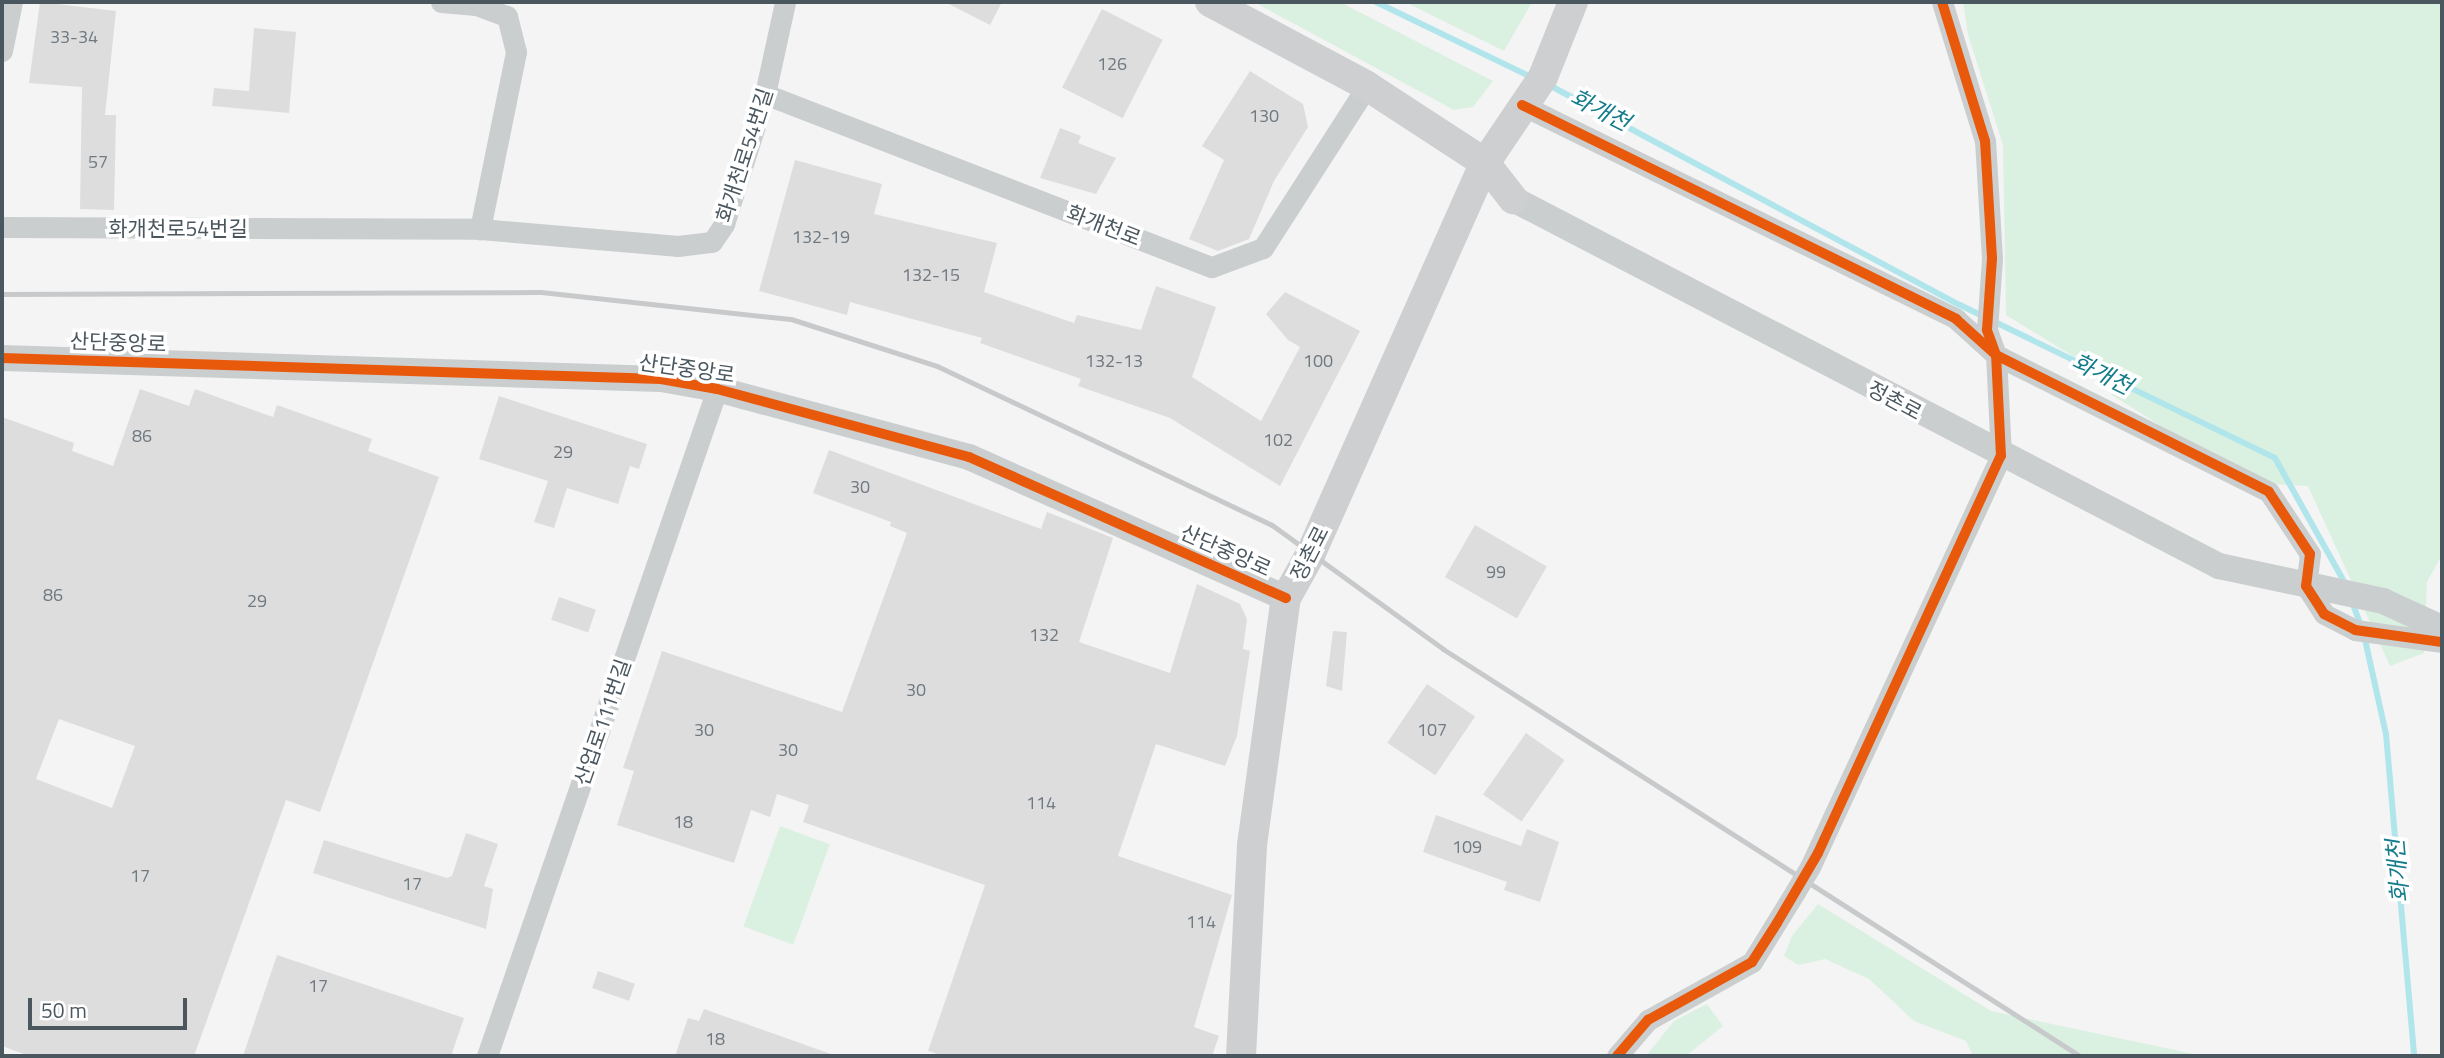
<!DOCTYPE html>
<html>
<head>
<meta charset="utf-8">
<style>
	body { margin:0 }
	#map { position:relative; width:2444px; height:1058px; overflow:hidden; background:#f4f4f4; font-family:"Titillium Web","Noto Sans KR",sans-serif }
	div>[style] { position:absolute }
	.green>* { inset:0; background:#daf1e1; transform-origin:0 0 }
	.stream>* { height:6px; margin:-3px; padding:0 3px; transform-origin:3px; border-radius:3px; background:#b1e5ec }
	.building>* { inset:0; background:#ddddde; transform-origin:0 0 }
	.minor>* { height:21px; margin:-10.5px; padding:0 10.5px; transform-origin:10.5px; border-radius:10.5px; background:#cbcecf }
	.tertiary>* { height:26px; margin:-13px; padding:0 13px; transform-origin:13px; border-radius:13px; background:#cbcecf }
	.secondary>* { height:30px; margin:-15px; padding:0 15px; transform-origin:15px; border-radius:15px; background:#cdcfd1 }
	.rail>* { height:5px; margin:-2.5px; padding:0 2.5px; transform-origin:2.5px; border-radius:2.5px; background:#c7c9ca }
	.minor-bridge>* { height:21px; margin:-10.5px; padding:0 10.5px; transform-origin:10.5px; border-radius:10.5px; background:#cbcecf }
	.cycleway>* { height:10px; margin:-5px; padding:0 5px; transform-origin:5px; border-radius:5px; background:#e8590c }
	span { translate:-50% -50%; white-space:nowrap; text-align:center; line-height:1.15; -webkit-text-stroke:7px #fff; paint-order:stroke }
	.number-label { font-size:18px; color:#707980 }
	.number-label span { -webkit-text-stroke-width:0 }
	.street-label { font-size:21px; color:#4b575f }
	.water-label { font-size:23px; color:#137c8b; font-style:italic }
	.frame { position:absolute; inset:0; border:4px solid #4b575f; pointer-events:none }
	.scale { position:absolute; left:28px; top:998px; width:159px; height:32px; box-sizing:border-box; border:4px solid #4b575f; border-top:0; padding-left:9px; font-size:21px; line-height:24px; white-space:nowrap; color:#4b575f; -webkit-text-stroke:5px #fff; paint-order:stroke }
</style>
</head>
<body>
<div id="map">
	<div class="green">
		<div style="clip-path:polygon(1254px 2px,1340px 2px,1493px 81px,1473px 107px,1454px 110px)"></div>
		<div style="clip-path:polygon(1405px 2px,1527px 2px,1531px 4px,1504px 51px)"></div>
		<div style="clip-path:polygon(1963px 2px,2442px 2px,2442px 555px,2427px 582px,2424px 653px,2390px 666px,2308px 486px,2265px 484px,2224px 466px,2112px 395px,2107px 377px,2006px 315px,2003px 145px,1968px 35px)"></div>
		<div style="left:780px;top:826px;width:53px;height:107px;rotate:20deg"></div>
		<div style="clip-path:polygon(1818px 904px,1991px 1011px,2203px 1056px,1973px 1056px,1966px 1041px,1914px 1021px,1869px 979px,1825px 959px,1798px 965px,1784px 956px,1792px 936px)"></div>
		<div style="clip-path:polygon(1707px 1004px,1723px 1026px,1686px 1056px,1646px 1056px,1674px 1021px)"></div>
	</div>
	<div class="stream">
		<div style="left:1376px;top:2px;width:174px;rotate:25.8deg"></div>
		<div style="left:1549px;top:85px;width:466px;rotate:28.2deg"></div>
		<div style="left:1960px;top:305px;width:350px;rotate:25.9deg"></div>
		<div style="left:2275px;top:458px;width:145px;rotate:60.8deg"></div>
		<div style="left:2352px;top:602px;width:25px;rotate:69deg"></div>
		<div style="left:2364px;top:635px;width:101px;rotate:77.5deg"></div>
		<div style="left:2386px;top:734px;width:323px;rotate:85deg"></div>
	</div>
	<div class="building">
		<div style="clip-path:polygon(40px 2px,116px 11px,105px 115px,116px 115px,114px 210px,80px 209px,82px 87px,29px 83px)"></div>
		<div style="clip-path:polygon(945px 2px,1002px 2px,990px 25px)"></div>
		<div style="left:1102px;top:9px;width:68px;height:88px;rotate:27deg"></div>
		<div style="clip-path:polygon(254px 28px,296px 32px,289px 113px,212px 106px,214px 88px,249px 91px)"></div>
		<div style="clip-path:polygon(1250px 71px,1303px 104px,1308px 127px,1274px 181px,1249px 239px,1218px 251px,1189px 239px,1224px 160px,1202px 146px)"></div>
		<div style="clip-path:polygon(1060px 128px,1081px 136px,1078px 143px,1116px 158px,1096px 194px,1040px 178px)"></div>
		<div style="clip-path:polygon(795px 160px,882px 184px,874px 214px,997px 243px,984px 292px,1074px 323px,1077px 315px,1141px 330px,1156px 286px,1216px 307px,1192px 377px,1261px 421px,1300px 347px,1288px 340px,1266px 314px,1285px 292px,1360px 331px,1280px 486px,1170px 418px,1078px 386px,1081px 379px,980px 343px,982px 338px,850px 302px,847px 315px,759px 291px)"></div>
		<div style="clip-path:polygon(evenodd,140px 389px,189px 406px,195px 389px,273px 417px,277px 405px,372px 439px,368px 451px,439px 477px,320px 812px,286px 800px,194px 1056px,29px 1056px,2px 1046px,2px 417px,74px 443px,72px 451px,113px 466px,140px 389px,59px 719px,135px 746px,112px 808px,36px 779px,59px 719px)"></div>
		<div style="clip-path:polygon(499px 396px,647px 444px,639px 469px,630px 466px,618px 504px,567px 488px,554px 528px,534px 522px,548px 481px,479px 459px)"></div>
		<div style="clip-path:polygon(829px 450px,1041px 529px,1047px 512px,1113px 538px,1079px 642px,1170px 673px,1197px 584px,1240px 604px,1247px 619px,1243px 649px,1250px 651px,1237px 736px,1225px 766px,1156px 744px,1118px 856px,1232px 895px,1194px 1027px,1219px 1036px,1212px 1056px,944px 1056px,928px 1051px,985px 885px,803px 822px,809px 805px,777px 794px,770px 817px,751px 810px,734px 863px,617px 825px,634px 771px,623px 768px,662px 651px,842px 712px,907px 533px,890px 526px,891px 522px,813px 493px)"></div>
		<div style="left:1475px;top:525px;width:83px;height:60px;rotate:30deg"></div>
		<div style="left:559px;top:597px;width:39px;height:24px;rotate:19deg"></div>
		<div style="clip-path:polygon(1333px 631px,1347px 632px,1342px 691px,1326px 686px)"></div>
		<div style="left:1427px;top:684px;width:58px;height:71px;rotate:34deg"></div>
		<div style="left:1526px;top:733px;width:47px;height:75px;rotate:35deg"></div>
		<div style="clip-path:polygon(1436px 815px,1521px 846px,1527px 829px,1559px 842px,1540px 902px,1504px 890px,1507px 882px,1423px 852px)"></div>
		<div style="clip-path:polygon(466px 833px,498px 844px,484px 886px,493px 889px,486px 929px,313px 873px,324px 840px,447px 878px,452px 876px)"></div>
		<div style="clip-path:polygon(277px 955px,464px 1018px,451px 1056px,243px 1056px)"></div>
		<div style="left:598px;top:971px;width:39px;height:18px;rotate:19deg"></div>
		<div style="clip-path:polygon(704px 1009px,831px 1054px,831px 1056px,675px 1056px,688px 1018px,699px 1021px)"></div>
	</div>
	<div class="minor">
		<div style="left:441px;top:2px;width:35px;rotate:5deg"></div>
		<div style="left:476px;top:5px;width:33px;rotate:20deg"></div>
		<div style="left:507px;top:16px;width:37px;rotate:76deg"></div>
		<div style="left:516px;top:52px;width:181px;rotate:101.5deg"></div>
		<div style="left:2px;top:51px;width:50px;rotate:-78.5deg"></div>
		<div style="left:765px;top:94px;width:479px;rotate:21.2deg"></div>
		<div style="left:1212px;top:267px;width:54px;rotate:-20.4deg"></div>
		<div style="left:1263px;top:248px;width:193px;rotate:-57.3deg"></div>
		<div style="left:1522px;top:105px;width:484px;rotate:26.2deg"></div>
		<div style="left:1956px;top:319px;width:54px;rotate:42deg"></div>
		<div style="left:1996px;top:355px;width:305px;rotate:26.6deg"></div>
		<div style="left:2269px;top:492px;width:74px;rotate:56.5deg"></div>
		<div style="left:2310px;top:554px;width:32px;rotate:97deg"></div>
		<div style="left:2306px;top:586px;width:33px;rotate:57deg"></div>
		<div style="left:2324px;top:614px;width:35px;rotate:27deg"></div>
		<div style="left:2355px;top:630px;width:88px;rotate:7.9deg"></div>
		<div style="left:2px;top:227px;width:478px;rotate:0.2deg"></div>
		<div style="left:480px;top:229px;width:199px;rotate:4.9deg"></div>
		<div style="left:678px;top:246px;width:34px;rotate:-7deg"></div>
		<div style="left:712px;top:242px;width:22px;rotate:-56deg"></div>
		<div style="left:724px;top:224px;width:136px;rotate:-72.5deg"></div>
		<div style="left:765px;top:94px;width:94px;rotate:-77.7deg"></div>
		<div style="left:1810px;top:867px;width:453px;rotate:-65.1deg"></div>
		<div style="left:2001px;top:456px;width:101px;rotate:-92.8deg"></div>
		<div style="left:1996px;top:355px;width:27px;rotate:-110deg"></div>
		<div style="left:1987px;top:330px;width:72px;rotate:-86deg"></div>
		<div style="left:1992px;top:258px;width:117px;rotate:-93.4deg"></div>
		<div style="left:1985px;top:141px;width:145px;rotate:-107.2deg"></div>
		<div style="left:487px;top:1056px;width:706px;rotate:-70.97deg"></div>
		<div style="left:1617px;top:1056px;width:48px;rotate:-49.3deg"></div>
		<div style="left:1648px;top:1020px;width:119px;rotate:-29.1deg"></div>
		<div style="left:1752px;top:962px;width:82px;rotate:-58.4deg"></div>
	</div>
	<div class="tertiary">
		<div style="left:1513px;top:199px;width:796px;rotate:27.47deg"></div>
		<div style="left:2219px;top:566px;width:168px;rotate:12deg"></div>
		<div style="left:2383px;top:601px;width:65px;rotate:24.6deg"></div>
		<div style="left:2px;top:358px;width:659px;rotate:1.83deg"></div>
		<div style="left:661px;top:379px;width:57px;rotate:10.1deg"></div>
		<div style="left:717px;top:389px;width:261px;rotate:15.1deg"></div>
		<div style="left:969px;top:457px;width:347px;rotate:24deg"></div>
	</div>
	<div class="secondary">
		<div style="left:1210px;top:2px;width:178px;rotate:28.1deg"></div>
		<div style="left:1367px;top:86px;width:141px;rotate:33.1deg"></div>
		<div style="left:1485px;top:163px;width:46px;rotate:52.1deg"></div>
		<div style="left:1241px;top:1056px;width:211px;rotate:-87deg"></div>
		<div style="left:1252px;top:845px;width:249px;rotate:-82.2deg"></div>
		<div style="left:1286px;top:598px;width:51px;rotate:-60.9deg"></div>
		<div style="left:1311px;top:553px;width:427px;rotate:-66deg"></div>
		<div style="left:1485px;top:163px;width:104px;rotate:-56deg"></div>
		<div style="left:1543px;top:77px;width:81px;rotate:-68.2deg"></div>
	</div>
	<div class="rail">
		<div style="left:2px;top:294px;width:539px;rotate:-0.21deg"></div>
		<div style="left:541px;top:292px;width:251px;rotate:6.2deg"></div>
		<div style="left:791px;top:319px;width:153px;rotate:17.8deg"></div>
		<div style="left:937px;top:366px;width:371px;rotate:25.4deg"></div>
		<div style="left:1272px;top:525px;width:211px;rotate:35.9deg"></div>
		<div style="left:1443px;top:649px;width:756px;rotate:32.58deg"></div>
	</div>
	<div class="minor-bridge">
		<div style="left:1795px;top:892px;width:29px;rotate:-59deg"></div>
	</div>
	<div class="cycleway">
		<div style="left:1522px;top:105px;width:484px;rotate:26.2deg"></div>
		<div style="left:1956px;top:319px;width:54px;rotate:42deg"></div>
		<div style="left:1996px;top:355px;width:305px;rotate:26.6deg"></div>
		<div style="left:2269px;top:492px;width:74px;rotate:56.5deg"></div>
		<div style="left:2310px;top:554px;width:32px;rotate:97deg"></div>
		<div style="left:2306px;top:586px;width:33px;rotate:57deg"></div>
		<div style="left:2324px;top:614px;width:35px;rotate:27deg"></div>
		<div style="left:2355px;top:630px;width:88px;rotate:7.9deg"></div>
		<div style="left:2px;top:358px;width:659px;rotate:1.83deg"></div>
		<div style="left:661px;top:379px;width:57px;rotate:10.1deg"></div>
		<div style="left:717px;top:389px;width:261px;rotate:15.1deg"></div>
		<div style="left:969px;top:457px;width:347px;rotate:24deg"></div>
		<div style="left:1617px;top:1056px;width:48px;rotate:-49.3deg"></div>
		<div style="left:1648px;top:1020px;width:119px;rotate:-29.1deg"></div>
		<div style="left:1752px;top:962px;width:46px;rotate:-57.3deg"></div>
		<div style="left:1777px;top:923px;width:81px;rotate:-59.6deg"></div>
		<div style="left:1818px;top:853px;width:437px;rotate:-65.3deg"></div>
		<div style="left:2001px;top:456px;width:101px;rotate:-92.8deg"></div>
		<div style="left:1996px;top:355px;width:27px;rotate:-110deg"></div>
		<div style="left:1987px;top:330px;width:72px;rotate:-86deg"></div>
		<div style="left:1992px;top:258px;width:117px;rotate:-93.4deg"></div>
		<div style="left:1985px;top:141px;width:145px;rotate:-107.2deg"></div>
	</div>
	<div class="number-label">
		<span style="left:74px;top:37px">33-34</span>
		<span style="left:1112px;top:64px">126</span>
		<span style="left:1264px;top:116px">130</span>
		<span style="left:98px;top:162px">57</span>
		<span style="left:821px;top:237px">132-19</span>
		<span style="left:931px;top:275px">132-15</span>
		<span style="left:1114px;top:361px">132-13</span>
		<span style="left:1318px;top:361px">100</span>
		<span style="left:142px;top:436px">86</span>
		<span style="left:1278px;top:440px">102</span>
		<span style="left:563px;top:452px">29</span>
		<span style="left:860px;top:487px">30</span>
		<span style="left:1496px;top:572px">99</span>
		<span style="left:53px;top:595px">86</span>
		<span style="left:257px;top:601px">29</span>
		<span style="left:1044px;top:635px">132</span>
		<span style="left:916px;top:690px">30</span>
		<span style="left:704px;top:730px">30</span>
		<span style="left:1432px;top:730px">107</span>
		<span style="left:788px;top:750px">30</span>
		<span style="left:1041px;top:803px">114</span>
		<span style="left:683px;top:822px">18</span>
		<span style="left:1467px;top:847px">109</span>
		<span style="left:140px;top:876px">17</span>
		<span style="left:412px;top:884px">17</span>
		<span style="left:1201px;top:922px">114</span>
		<span style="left:318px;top:986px">17</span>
		<span style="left:715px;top:1039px">18</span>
	</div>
	<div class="street-label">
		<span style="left:744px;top:155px;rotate:-72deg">화개천로54번길</span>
		<span style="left:1104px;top:225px;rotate:21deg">화개천로</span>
		<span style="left:178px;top:228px">화개천로54번길</span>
		<span style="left:118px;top:342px;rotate:2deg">산단중앙로</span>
		<span style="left:687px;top:368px;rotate:8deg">산단중앙로</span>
		<span style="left:1895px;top:400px;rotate:28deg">정촌로</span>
		<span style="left:1226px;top:550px;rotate:24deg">산단중앙로</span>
		<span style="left:1309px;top:553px;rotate:-63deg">정촌로</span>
		<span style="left:602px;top:722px;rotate:-71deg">산업로111번길</span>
	</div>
	<div class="water-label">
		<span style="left:1600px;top:110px;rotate:27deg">화개천</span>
		<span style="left:2102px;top:374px;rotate:26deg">화개천</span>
		<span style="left:2398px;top:871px;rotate:-95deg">화개천</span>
	</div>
	<div class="frame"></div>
	<div class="scale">50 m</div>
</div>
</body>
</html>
